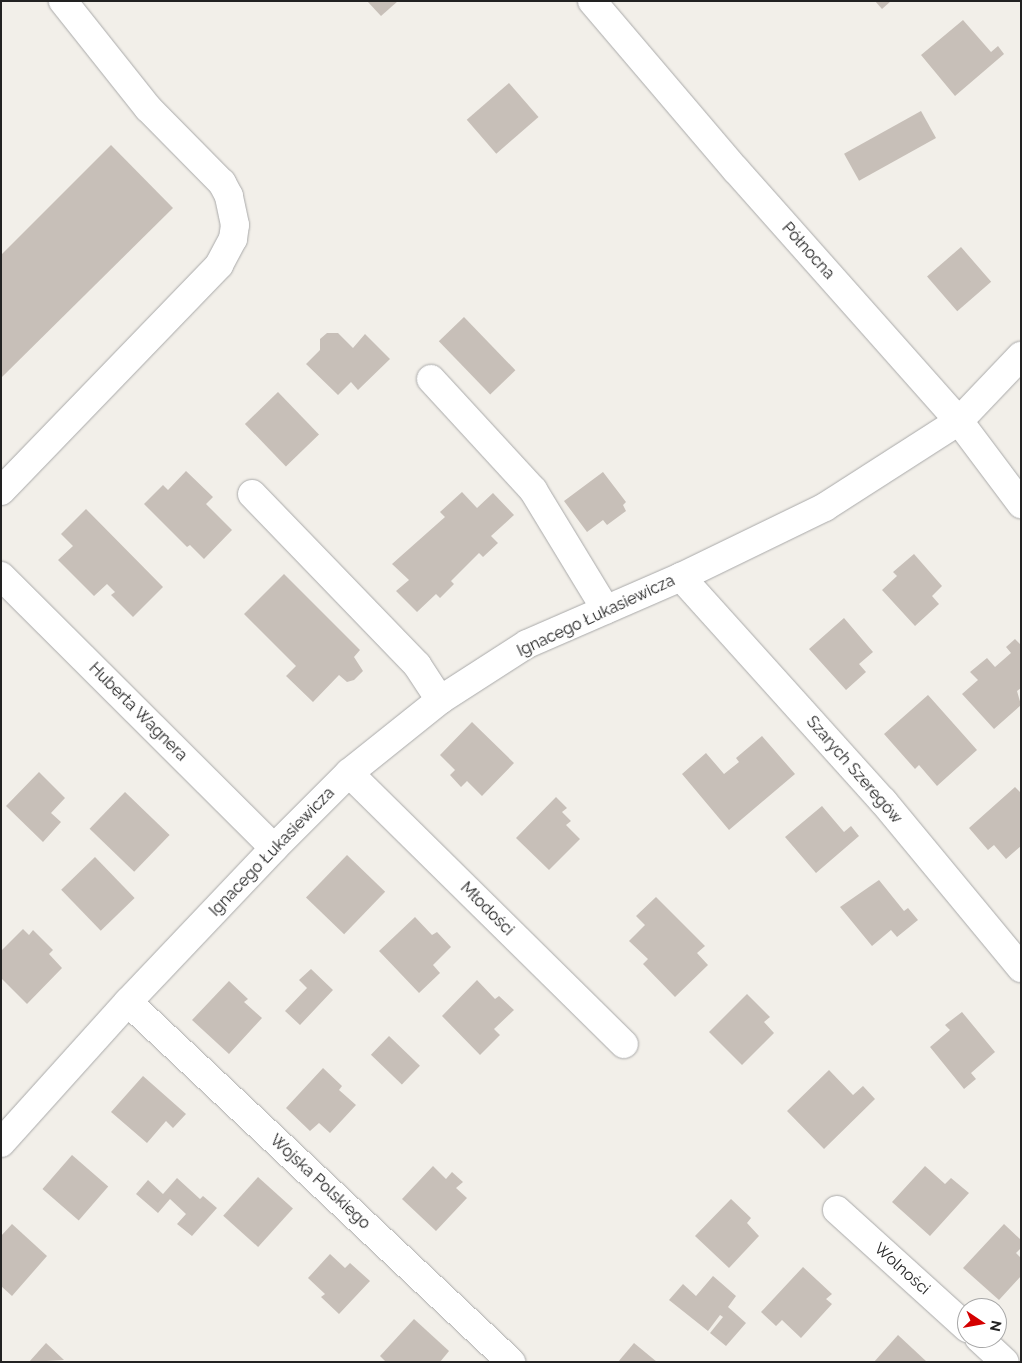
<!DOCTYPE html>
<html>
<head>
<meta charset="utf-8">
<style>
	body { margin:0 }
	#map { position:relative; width:1022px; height:1363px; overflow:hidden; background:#f2efe9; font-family:Raleway,sans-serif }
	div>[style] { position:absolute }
	.building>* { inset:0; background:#c7bfb8; transform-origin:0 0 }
	.roads { filter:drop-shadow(0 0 1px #a9a9a9) drop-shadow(0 0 1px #a9a9a9) }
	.minor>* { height:28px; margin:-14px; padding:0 14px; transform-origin:14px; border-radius:14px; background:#fff }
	span { translate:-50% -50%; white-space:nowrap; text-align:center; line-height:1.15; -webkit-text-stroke:4.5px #fff; paint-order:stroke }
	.street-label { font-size:16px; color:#222 }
	.frame { position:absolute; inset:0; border:2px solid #222; pointer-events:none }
	.north { position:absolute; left:957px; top:1298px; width:50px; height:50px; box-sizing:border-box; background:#fff; border:1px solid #a7a7a7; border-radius:50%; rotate:102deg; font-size:14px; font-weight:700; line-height:20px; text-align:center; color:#222 }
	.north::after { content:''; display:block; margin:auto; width:18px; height:22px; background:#d40000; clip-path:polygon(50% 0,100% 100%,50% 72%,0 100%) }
</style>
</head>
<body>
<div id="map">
	<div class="building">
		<div style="clip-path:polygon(367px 1px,398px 1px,381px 16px)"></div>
		<div style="clip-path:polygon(875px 1px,891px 1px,882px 9px)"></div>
		<div style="clip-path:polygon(963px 20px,991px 52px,998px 46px,1004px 54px,955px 96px,921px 55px)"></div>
		<div style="left:509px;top:83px;width:45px;height:56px;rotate:49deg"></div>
		<div style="left:921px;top:111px;width:31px;height:88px;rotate:61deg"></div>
		<div style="clip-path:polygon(111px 145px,173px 208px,1px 378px,1px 255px)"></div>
		<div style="left:961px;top:247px;width:46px;height:45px;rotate:49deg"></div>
		<div style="left:464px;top:317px;width:74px;height:35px;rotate:46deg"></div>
		<div style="clip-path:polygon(327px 333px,338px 333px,353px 348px,365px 334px,390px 359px,358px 390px,351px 382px,338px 395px,306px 364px,320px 350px,320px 339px)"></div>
		<div style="left:278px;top:392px;width:59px;height:46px;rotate:46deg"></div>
		<div style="clip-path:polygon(186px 471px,213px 497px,206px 504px,232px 530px,204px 559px,190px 545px,187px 547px,144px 504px,163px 485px,168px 490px)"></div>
		<div style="clip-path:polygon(603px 472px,626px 502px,623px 505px,626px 511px,607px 525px,603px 520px,587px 532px,564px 501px)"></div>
		<div style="clip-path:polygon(462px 492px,477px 508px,493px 493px,514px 515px,491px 536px,498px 543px,483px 557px,479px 553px,451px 581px,454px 584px,440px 598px,436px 594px,417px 612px,396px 591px,409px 580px,392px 564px,445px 517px,440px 512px)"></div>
		<div style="clip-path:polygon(86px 509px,163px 587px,133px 617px,111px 595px,115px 592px,107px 584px,94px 596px,58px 560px,73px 546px,61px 534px)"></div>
		<div style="clip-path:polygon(914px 554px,942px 586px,932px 596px,939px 604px,915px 626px,882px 590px,897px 576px,893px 572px)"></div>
		<div style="clip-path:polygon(284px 574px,360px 650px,354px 657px,363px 671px,354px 680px,347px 682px,339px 675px,313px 702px,286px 676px,296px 666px,244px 614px)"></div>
		<div style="clip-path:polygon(844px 618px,873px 652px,859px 664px,866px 672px,846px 690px,809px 649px)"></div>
		<div style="clip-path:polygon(1015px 639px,1021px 645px,1021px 688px,1017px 691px,1021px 705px,994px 729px,962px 694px,978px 680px,970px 672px,987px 658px,995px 667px,1011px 653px,1006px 647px)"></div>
		<div style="clip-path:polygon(928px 695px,977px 750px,937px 786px,919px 765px,915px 769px,884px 734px)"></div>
		<div style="clip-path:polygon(472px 722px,514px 763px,482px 796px,467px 781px,461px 787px,450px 775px,455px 770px,440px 755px)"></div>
		<div style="clip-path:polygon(762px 736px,795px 774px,729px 830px,682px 774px,706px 753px,724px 774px,739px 762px,736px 758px)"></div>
		<div style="clip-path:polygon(39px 772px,65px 798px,51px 813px,61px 822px,43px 842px,6px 806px)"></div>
		<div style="clip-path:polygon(1015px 787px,1021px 793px,1021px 846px,1006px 859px,994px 845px,988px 850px,969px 828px)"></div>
		<div style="left:125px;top:792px;width:62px;height:51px;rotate:44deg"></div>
		<div style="clip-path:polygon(556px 797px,567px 808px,562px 812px,571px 821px,566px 825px,580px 839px,549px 870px,516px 838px)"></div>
		<div style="clip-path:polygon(822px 806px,844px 832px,851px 826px,859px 836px,816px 873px,785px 837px)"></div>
		<div style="left:347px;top:855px;width:53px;height:59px;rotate:44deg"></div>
		<div style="left:95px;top:857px;width:57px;height:47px;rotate:46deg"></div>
		<div style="clip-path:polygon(879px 880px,904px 911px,908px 908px,918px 920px,897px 937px,891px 930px,872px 946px,840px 907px)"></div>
		<div style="clip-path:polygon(656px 897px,705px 946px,697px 953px,708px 965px,675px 997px,643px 964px,648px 959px,629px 941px,645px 925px,636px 916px)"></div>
		<div style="clip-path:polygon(415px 917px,432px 935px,437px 932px,451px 947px,433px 965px,440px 973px,419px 993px,379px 951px)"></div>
		<div style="clip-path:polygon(23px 929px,29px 935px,33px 930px,53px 950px,49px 954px,62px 968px,27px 1004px,1px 978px,1px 951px)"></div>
		<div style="clip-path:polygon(311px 969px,333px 990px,300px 1025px,285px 1011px,307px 988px,299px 980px)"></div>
		<div style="clip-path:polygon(477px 980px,495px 999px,499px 996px,514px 1010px,494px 1029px,500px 1035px,480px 1055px,442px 1016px)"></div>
		<div style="clip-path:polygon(229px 981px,248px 999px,244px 1002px,262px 1018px,229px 1054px,192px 1020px)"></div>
		<div style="clip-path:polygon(747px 994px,770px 1017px,764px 1022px,774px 1033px,742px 1065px,709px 1032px)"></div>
		<div style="clip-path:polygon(962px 1012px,995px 1052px,971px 1073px,976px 1079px,964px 1089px,930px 1047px,950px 1030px,945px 1025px)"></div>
		<div style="left:389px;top:1036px;width:43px;height:26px;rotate:44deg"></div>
		<div style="clip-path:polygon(323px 1068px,342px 1086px,339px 1090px,356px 1105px,330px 1133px,319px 1123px,310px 1131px,286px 1108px)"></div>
		<div style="clip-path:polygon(829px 1070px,853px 1095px,863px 1086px,875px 1099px,824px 1149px,787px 1111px)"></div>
		<div style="clip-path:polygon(143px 1076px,186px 1114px,173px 1128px,166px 1121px,147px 1143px,111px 1112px)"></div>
		<div style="left:72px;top:1155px;width:48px;height:45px;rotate:41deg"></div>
		<div style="clip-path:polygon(433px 1166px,446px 1179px,452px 1172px,463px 1182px,456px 1188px,467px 1198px,436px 1231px,402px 1199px)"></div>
		<div style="clip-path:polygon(925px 1166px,945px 1184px,951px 1178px,969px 1193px,930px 1236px,892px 1202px)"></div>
		<div style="left:258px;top:1177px;width:47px;height:52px;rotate:42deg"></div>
		<div style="clip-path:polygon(177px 1178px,200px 1199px,203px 1196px,217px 1208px,192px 1236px,177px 1224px,186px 1214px,170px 1199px,158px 1213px,136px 1194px,148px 1180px,163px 1194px)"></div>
		<div style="clip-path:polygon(731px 1199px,751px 1218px,747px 1223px,759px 1236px,729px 1268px,695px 1236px)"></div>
		<div style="clip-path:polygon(12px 1224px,47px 1256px,12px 1296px,1px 1286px,1px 1236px)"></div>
		<div style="clip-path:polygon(1004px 1224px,1021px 1240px,1021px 1248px,1016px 1253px,1021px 1258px,1021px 1276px,999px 1300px,963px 1268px)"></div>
		<div style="clip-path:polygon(330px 1254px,345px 1268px,350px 1263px,370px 1281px,339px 1314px,321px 1297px,325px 1294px,308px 1278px)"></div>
		<div style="clip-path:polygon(803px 1267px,832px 1294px,826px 1299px,832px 1304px,801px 1338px,782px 1320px,776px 1326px,761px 1312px)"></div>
		<div style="clip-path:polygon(713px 1276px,736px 1296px,728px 1307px,746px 1323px,726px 1346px,710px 1333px,723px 1317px,720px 1315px,708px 1331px,669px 1300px,683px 1284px,696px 1296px)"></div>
		<div style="clip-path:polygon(414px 1319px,449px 1351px,440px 1362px,386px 1362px,380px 1356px)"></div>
		<div style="clip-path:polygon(898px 1335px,927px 1362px,874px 1362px)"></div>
		<div style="clip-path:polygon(46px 1343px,64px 1360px,29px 1362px)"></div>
		<div style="clip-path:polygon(634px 1343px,657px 1362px,618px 1362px)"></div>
	</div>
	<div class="roads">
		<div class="minor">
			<div style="left:592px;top:1px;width:222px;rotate:49.6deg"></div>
			<div style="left:736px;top:170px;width:336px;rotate:48.4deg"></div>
			<div style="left:959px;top:421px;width:104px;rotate:53.2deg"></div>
			<div style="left:431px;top:379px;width:151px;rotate:47.4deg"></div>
			<div style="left:533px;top:490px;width:140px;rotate:58.7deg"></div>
			<div style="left:1px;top:491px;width:314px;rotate:-46deg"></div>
			<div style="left:219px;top:265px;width:30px;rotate:-62deg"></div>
			<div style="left:233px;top:239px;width:14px;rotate:-82deg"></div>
			<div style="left:235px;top:225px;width:30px;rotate:-102deg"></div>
			<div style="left:229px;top:196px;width:15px;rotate:-118deg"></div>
			<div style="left:222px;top:183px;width:105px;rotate:-134.6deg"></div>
			<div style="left:148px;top:108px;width:137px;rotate:-128.5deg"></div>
			<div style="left:252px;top:494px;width:238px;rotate:46deg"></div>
			<div style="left:417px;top:665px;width:42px;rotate:56.7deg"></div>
			<div style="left:1px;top:576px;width:385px;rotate:44.9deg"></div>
			<div style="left:681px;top:577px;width:302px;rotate:48deg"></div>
			<div style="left:883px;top:801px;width:217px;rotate:50.4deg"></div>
			<div style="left:349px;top:773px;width:386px;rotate:44.6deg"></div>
			<div style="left:128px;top:1002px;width:526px;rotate:43.23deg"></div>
			<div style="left:1px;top:1143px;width:190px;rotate:-48deg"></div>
			<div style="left:128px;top:1002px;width:212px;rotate:-46.5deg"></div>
			<div style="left:274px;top:848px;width:106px;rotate:-45deg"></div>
			<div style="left:349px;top:773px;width:117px;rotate:-38.7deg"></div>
			<div style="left:440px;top:700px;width:103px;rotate:-32.8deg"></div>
			<div style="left:527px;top:644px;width:168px;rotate:-23.5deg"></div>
			<div style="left:681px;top:577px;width:160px;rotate:-25.9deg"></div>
			<div style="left:825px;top:507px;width:159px;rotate:-32.7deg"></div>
			<div style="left:959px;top:421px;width:90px;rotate:-46.4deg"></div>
			<div style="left:837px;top:1210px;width:176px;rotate:42.2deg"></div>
			<div style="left:979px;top:1338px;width:35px;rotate:43deg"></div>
		</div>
	</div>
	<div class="street-label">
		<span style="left:808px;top:251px;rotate:48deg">Północna</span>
		<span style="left:596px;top:616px;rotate:-25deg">Ignacego Łukasiewicza</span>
		<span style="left:138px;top:712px;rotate:45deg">Huberta Wagnera</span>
		<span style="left:854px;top:770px;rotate:49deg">Szarych Szeregów</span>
		<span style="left:272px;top:852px;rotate:-46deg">Ignacego Łukasiewicza</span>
		<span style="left:487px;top:909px;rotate:45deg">Młodości</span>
		<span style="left:320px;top:1182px;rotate:43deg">Wojska Polskiego</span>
		<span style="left:902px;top:1269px;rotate:42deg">Wolności</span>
	</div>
	<div class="frame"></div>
	<div class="north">N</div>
</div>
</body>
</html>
